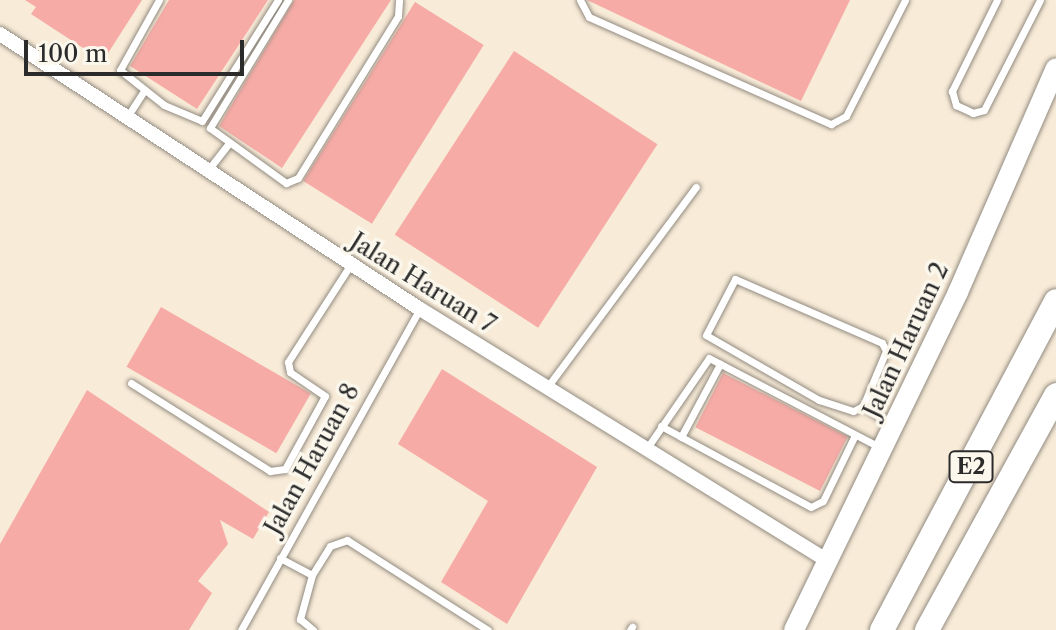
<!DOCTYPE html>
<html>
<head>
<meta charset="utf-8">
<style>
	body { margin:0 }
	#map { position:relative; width:1056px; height:630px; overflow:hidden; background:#f8ebd7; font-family:"Libre Caslon Text",serif }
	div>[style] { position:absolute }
	.building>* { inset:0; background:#f6aba6; transform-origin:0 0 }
	.roads { filter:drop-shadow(0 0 2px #928b81) drop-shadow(0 0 2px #928b81) }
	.lane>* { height:7px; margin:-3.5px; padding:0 3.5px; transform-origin:3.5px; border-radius:3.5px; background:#fff }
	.street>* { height:14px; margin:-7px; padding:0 7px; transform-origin:7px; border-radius:7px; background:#fff }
	.secondary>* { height:20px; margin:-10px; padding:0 10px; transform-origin:10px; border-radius:10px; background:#fff }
	.highway>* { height:24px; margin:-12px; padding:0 12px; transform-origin:12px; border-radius:12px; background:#fff }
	span { translate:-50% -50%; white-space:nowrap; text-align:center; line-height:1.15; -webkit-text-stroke:7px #fbf7ec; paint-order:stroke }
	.shield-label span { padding:2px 6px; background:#fbf7ec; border:2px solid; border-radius:6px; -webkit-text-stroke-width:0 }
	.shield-label { font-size:22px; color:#2b2b2b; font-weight:700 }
	.street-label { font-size:24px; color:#2b2b2b }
	.scale { position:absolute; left:24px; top:40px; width:220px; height:36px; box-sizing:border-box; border:4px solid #2b2b2b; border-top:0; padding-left:10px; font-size:24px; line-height:28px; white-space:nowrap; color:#2b2b2b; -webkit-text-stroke:6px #fbf7ec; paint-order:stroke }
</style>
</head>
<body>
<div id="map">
	<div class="building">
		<div style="clip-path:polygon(25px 0,142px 0,103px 61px,31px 14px,36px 7px)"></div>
		<div style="clip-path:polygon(169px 0,268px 0,197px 109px,130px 66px)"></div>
		<div style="clip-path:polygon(294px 0,391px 0,282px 168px,219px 126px)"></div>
		<div style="clip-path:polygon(587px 0,850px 0,801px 101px)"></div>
		<div style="left:415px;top:2px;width:81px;height:211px;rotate:32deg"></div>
		<div style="left:514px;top:51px;width:171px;height:219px;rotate:33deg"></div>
		<div style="left:161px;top:307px;width:173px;height:69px;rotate:30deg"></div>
		<div style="clip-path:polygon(442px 369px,597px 467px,507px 624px,441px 582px,488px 501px,398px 444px)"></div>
		<div style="left:723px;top:373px;width:140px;height:61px;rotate:27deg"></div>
		<div style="clip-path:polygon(87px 390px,269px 512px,253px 539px,220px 520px,228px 544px,198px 581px,212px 593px,189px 630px,0 630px,0 544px)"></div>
	</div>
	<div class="roads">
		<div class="lane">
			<div style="left:159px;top:0;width:80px;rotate:119.1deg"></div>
			<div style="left:120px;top:70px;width:56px;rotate:38.5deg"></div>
			<div style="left:164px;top:105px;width:41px;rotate:22.8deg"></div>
			<div style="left:202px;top:121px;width:143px;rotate:-57.9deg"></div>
			<div style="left:288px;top:0;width:150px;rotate:121.4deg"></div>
			<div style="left:210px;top:128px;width:94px;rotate:35.9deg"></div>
			<div style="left:286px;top:183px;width:13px;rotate:-23deg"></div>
			<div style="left:298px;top:178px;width:190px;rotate:-58.3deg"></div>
			<div style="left:398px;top:16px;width:16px;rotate:-86deg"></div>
			<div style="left:580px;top:0;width:19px;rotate:62deg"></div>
			<div style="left:589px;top:17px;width:265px;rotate:23.9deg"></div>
			<div style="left:831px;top:124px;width:17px;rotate:-28deg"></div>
			<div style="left:846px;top:116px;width:130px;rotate:-63deg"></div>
			<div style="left:997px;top:0;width:102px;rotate:116.3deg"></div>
			<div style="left:952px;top:91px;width:15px;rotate:74deg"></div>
			<div style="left:956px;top:105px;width:19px;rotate:25deg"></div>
			<div style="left:973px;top:113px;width:11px;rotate:-15deg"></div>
			<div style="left:984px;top:110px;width:123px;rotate:-63deg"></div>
			<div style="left:127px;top:117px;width:30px;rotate:-57deg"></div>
			<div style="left:208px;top:170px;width:33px;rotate:-52deg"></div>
			<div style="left:735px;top:279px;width:160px;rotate:23.5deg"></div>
			<div style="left:882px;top:343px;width:9px;rotate:63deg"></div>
			<div style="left:886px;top:351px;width:60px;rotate:112.7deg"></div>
			<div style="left:863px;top:406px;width:11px;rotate:153deg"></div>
			<div style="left:853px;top:411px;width:36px;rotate:-162deg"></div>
			<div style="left:819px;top:400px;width:130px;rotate:-150.1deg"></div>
			<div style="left:706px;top:335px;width:63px;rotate:-62.6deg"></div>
			<div style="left:131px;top:383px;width:165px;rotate:32.3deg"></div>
			<div style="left:270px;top:471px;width:15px;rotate:-8deg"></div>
			<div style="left:285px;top:469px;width:83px;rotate:-61.3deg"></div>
			<div style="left:325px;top:396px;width:42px;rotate:-145.6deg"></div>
			<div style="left:290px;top:372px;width:10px;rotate:-101deg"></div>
			<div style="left:288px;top:362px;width:117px;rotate:-57.3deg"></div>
			<div style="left:548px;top:386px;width:248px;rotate:-53.4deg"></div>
			<div style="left:863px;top:406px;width:35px;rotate:33deg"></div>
			<div style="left:661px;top:426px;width:170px;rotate:28.4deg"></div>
			<div style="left:811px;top:507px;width:13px;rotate:-27deg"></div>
			<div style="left:823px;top:501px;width:73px;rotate:-64.1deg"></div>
			<div style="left:681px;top:437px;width:83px;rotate:-61.9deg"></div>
			<div style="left:647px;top:448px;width:109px;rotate:-55.4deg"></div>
			<div style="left:709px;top:358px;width:194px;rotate:27.6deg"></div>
			<div style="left:280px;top:558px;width:36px;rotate:28deg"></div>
			<div style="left:312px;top:575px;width:34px;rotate:-58deg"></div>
			<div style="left:330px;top:546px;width:18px;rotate:-19deg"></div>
			<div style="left:347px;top:540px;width:167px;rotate:32.6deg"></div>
			<div style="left:312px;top:575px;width:46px;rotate:105.3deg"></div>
			<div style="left:300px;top:619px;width:17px;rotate:40deg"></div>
			<div style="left:241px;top:630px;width:368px;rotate:-60.9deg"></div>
			<div style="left:630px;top:630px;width:4px;rotate:-56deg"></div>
		</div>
		<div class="street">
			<div style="left:0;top:34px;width:502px;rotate:33.22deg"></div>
			<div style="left:420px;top:309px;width:481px;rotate:31.7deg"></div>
		</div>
		<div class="secondary">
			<div style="left:794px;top:630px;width:376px;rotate:-64.1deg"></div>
			<div style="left:958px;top:292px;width:244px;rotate:-66.4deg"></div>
		</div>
		<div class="highway">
			<div style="left:882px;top:630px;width:372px;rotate:-62.1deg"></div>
			<div style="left:927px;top:630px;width:268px;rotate:-61.2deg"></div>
		</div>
	</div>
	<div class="shield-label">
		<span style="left:971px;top:467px">E2</span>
	</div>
	<div class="street-label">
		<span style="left:423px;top:283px;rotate:32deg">Jalan Haruan 7</span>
		<span style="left:906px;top:340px;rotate:-65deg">Jalan Haruan 2</span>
		<span style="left:312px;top:459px;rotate:-61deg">Jalan Haruan 8</span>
	</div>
	<div class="scale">100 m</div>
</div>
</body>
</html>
